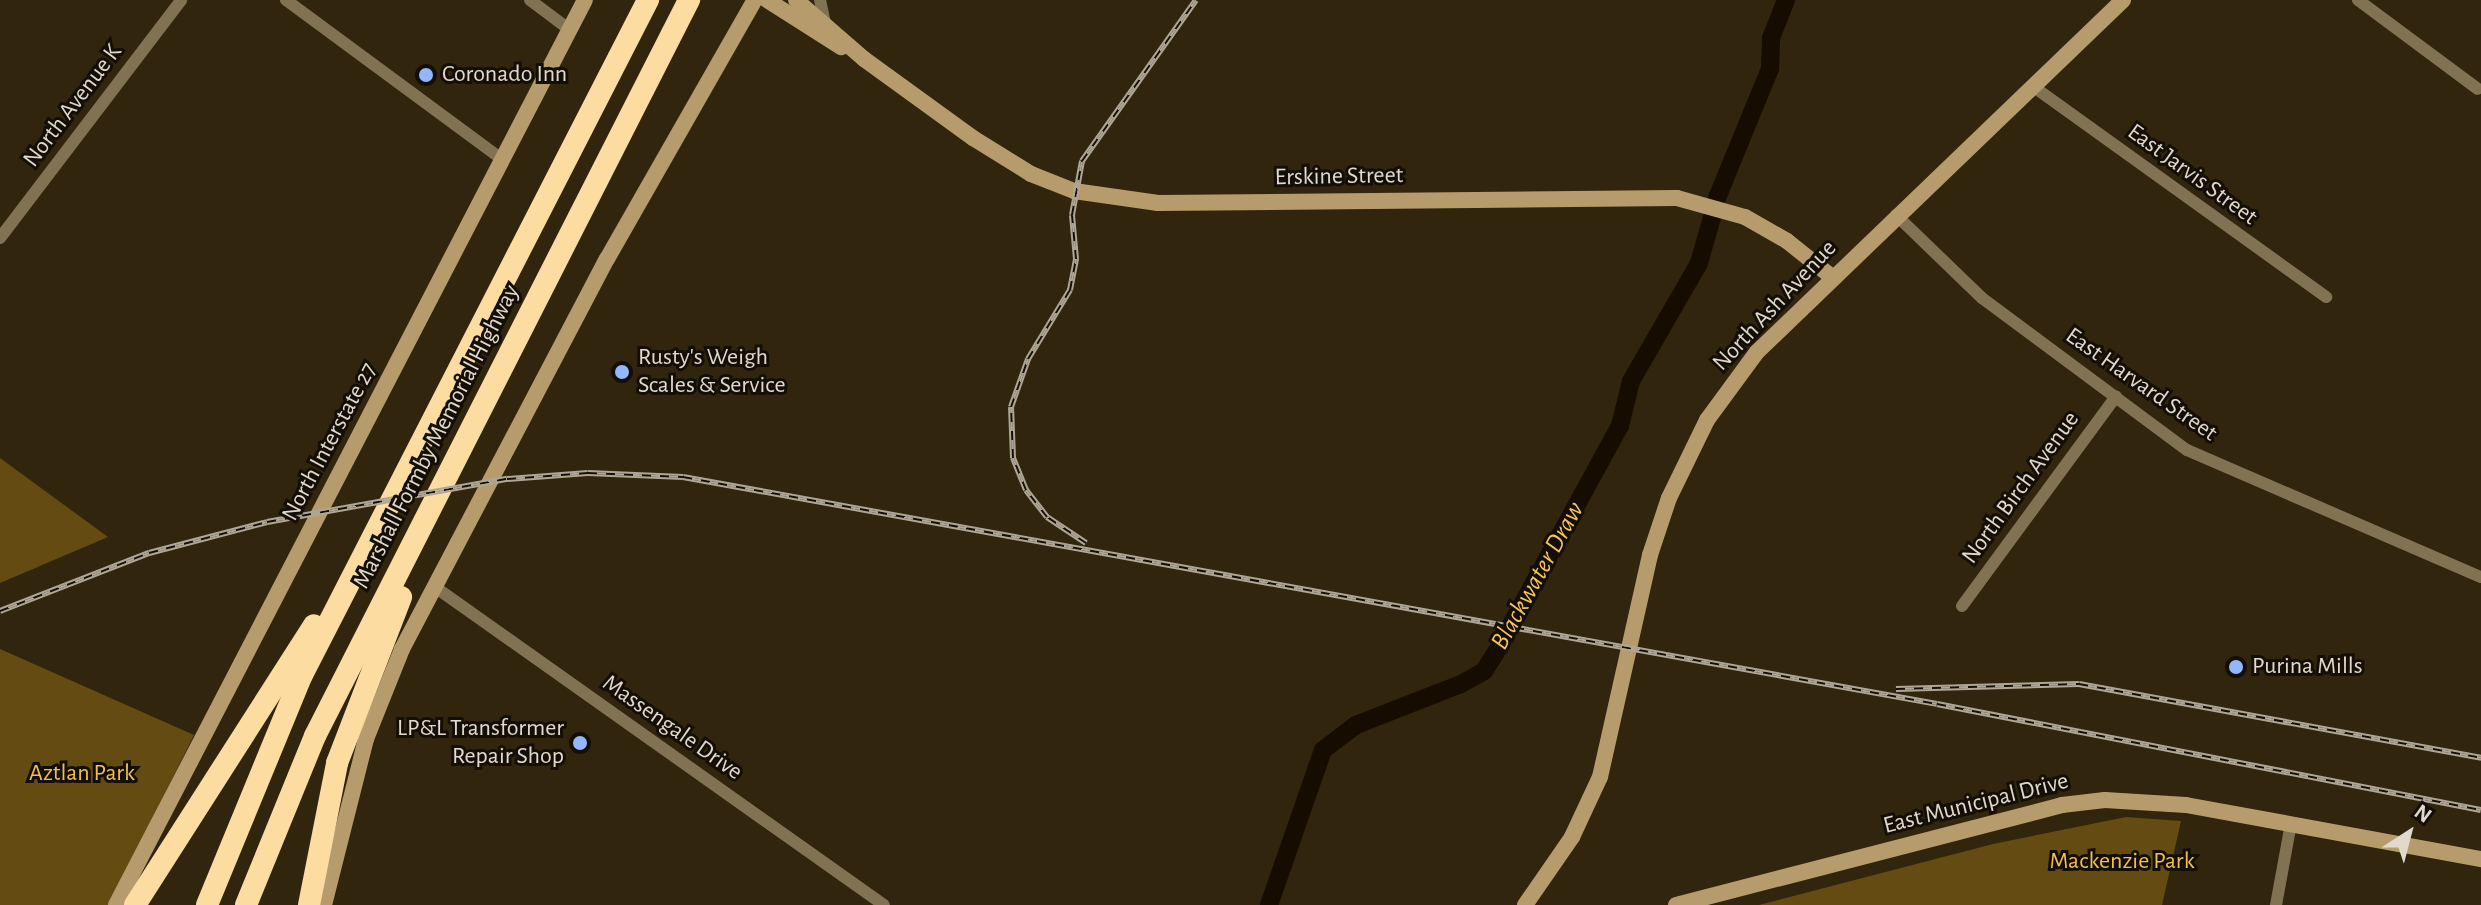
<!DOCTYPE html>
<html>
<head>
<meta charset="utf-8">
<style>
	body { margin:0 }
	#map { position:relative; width:2481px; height:905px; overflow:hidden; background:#31250d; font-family:"Alegreya Sans",sans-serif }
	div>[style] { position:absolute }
	.green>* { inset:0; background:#644b11 }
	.river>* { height:18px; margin:-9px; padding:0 9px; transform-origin:9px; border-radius:9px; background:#170c00 }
	.street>* { height:12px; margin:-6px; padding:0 6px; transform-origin:6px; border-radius:6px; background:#827254 }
	.secondary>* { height:16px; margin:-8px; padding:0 8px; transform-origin:8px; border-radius:8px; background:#b69c6c }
	.highway>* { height:22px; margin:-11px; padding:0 11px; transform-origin:11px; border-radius:11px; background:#fcdca0 }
	.rail>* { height:6px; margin-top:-3px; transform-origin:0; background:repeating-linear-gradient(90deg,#140f06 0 9px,#afa695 0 18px); box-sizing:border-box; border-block:2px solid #afa695 }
	.dots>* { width:22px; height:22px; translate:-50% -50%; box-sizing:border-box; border:4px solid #140f06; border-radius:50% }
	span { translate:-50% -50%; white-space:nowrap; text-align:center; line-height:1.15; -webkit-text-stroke:6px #140f06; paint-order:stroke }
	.poi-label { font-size:24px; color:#e1d9cb }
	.left { translate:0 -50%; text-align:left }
	.right { translate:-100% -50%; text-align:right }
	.street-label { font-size:24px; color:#e1d9cb }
	.park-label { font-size:24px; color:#f2be54 }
	.water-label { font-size:26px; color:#f8c45a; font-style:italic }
	.north { position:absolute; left:2369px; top:793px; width:80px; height:80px; -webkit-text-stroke:6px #140f06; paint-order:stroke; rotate:36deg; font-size:22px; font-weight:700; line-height:32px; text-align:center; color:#e1d9cb }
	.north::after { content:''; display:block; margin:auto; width:28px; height:36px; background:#e1d9cb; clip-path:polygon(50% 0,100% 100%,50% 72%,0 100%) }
</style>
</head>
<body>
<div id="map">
	<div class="green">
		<div style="clip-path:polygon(0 458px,108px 537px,0 583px)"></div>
		<div style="clip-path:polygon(0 649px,194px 735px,109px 905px,0 905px)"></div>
		<div style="clip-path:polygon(2126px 817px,2181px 821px,2162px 905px,1759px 905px,1993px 844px)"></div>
	</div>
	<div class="river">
		<div style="left:1717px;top:198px;width:139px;rotate:-67.7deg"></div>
		<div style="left:1770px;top:69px;width:31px;rotate:-88deg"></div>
		<div style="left:1771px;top:38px;width:41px;rotate:-68.5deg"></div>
		<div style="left:1269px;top:905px;width:164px;rotate:-70.8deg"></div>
		<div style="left:1323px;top:750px;width:41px;rotate:-37.1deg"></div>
		<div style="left:1356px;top:725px;width:113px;rotate:-21.3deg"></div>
		<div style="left:1461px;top:684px;width:26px;rotate:-29deg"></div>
		<div style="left:1484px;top:671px;width:20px;rotate:-57deg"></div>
		<div style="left:1495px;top:654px;width:260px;rotate:-61.3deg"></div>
		<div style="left:1620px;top:426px;width:46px;rotate:-76.3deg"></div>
		<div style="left:1631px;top:381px;width:136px;rotate:-60deg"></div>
		<div style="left:1699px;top:263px;width:51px;rotate:-74.1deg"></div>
	</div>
	<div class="street">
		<div style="left:286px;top:0;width:270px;rotate:36.4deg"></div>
		<div style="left:530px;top:0;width:50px;rotate:36.9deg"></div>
		<div style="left:820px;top:0;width:25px;rotate:78deg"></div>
		<div style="left:2358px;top:0;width:149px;rotate:36.6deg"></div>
		<div style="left:2034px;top:87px;width:360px;rotate:35.7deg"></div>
		<div style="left:1896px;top:215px;width:120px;rotate:44deg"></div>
		<div style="left:1982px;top:298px;width:255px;rotate:36.6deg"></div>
		<div style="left:2187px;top:450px;width:320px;rotate:23.4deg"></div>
		<div style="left:0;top:238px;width:299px;rotate:-52.7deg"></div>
		<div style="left:435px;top:587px;width:550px;rotate:35.31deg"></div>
		<div style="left:1962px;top:606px;width:260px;rotate:-53.7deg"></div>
		<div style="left:2276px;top:905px;width:83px;rotate:-79.6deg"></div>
	</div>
	<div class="secondary">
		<div style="left:767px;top:0;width:88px;rotate:32.4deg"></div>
		<div style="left:796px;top:0;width:90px;rotate:40.9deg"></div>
		<div style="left:864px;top:59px;width:135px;rotate:35.9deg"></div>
		<div style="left:973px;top:138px;width:68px;rotate:31.8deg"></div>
		<div style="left:1031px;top:174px;width:46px;rotate:21.6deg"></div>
		<div style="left:1074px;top:191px;width:85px;rotate:8.1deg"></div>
		<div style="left:1158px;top:203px;width:519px;rotate:-0.55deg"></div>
		<div style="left:1677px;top:198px;width:71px;rotate:15.6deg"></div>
		<div style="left:1745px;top:217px;width:48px;rotate:29.7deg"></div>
		<div style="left:1787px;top:241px;width:58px;rotate:38.7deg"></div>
		<div style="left:116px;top:905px;width:1019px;rotate:-62.61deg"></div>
		<div style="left:324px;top:905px;width:171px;rotate:-75.8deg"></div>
		<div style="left:366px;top:739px;width:97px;rotate:-68.2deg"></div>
		<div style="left:402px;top:649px;width:441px;rotate:-62.3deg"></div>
		<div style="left:607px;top:259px;width:298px;rotate:-60.3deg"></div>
		<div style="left:1525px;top:905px;width:83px;rotate:-55.3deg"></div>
		<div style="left:1572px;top:837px;width:66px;rotate:-65deg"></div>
		<div style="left:1600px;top:777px;width:228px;rotate:-77.3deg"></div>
		<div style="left:1650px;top:555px;width:60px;rotate:-71.6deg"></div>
		<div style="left:1669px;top:498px;width:87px;rotate:-64deg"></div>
		<div style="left:1707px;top:420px;width:84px;rotate:-53.7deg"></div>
		<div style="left:1757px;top:352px;width:508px;rotate:-43.88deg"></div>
		<div style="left:1676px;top:905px;width:399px;rotate:-14.5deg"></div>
		<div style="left:2062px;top:805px;width:43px;rotate:-6.6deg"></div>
		<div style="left:2105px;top:800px;width:81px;rotate:3.5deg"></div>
		<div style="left:2186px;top:805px;width:300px;rotate:10.4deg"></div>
	</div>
	<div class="highway">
		<div style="left:135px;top:905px;width:332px;rotate:-57.4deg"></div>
		<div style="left:207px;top:905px;width:249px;rotate:-67.6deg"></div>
		<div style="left:302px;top:675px;width:759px;rotate:-62.86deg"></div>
		<div style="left:246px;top:905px;width:183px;rotate:-67.8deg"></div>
		<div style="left:315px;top:736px;width:826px;rotate:-63.06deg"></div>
		<div style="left:309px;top:905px;width:145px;rotate:-78.8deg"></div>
		<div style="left:337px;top:763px;width:178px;rotate:-68.9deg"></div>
	</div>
	<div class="rail">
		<div style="left:1086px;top:543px;width:47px;rotate:-146.3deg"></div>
		<div style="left:1047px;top:517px;width:34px;rotate:-128deg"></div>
		<div style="left:1026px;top:490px;width:35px;rotate:-112deg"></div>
		<div style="left:1013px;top:458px;width:51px;rotate:-92.2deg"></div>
		<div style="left:1011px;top:407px;width:51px;rotate:-70.5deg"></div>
		<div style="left:1028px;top:359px;width:81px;rotate:-58.7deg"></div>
		<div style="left:1070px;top:290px;width:32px;rotate:-79deg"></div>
		<div style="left:1076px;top:259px;width:44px;rotate:-95.2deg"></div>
		<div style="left:1072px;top:215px;width:55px;rotate:-79.5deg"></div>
		<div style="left:1082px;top:161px;width:197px;rotate:-54.7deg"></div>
		<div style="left:0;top:611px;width:160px;rotate:-21.3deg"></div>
		<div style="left:149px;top:553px;width:122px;rotate:-14.7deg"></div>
		<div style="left:267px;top:522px;width:244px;rotate:-10.2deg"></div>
		<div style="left:507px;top:479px;width:81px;rotate:-4.2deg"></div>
		<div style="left:588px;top:473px;width:95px;rotate:2.4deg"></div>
		<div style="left:683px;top:477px;width:1274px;rotate:10.26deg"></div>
		<div style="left:1937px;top:704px;width:554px;rotate:11.03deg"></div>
		<div style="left:1896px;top:689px;width:183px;rotate:-1.6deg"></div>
		<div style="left:2079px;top:684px;width:409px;rotate:10.4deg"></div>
	</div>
	<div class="dots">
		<div style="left:426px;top:75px;background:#93b7fd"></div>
		<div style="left:622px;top:372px;background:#93b7fd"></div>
		<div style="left:2236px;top:667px;background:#93b7fd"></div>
		<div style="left:580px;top:743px;background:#93b7fd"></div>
	</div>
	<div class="poi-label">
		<span class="left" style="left:442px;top:75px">Coronado Inn</span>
		<span class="left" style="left:638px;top:372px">Rusty's Weigh<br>Scales &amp; Service</span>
		<span class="left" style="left:2252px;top:667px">Purina Mills</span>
		<span class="right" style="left:564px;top:743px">LP&amp;L Transformer<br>Repair Shop</span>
	</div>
	<div class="street-label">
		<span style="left:73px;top:106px;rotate:-53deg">North Avenue K</span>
		<span style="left:2192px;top:175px;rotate:36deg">East Jarvis Street</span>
		<span style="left:1339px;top:177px;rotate:-1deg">Erskine Street</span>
		<span style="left:1775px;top:306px;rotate:-47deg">North Ash Avenue</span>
		<span style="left:2141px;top:385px;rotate:35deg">East Harvard Street</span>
		<span style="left:437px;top:437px;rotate:-63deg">Marshall Formby Memorial Highway</span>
		<span style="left:330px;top:442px;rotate:-62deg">North Interstate 27</span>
		<span style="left:2021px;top:488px;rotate:-54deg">North Birch Avenue</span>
		<span style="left:672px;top:728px;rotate:35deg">Massengale Drive</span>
		<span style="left:1976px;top:804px;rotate:-14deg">East Municipal Drive</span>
	</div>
	<div class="park-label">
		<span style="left:82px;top:774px">Aztlan Park</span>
		<span style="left:2122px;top:862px">Mackenzie Park</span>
	</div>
	<div class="water-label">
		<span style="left:1538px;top:576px;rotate:-61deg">Blackwater Draw</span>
	</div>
	<div class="north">N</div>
</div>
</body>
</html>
